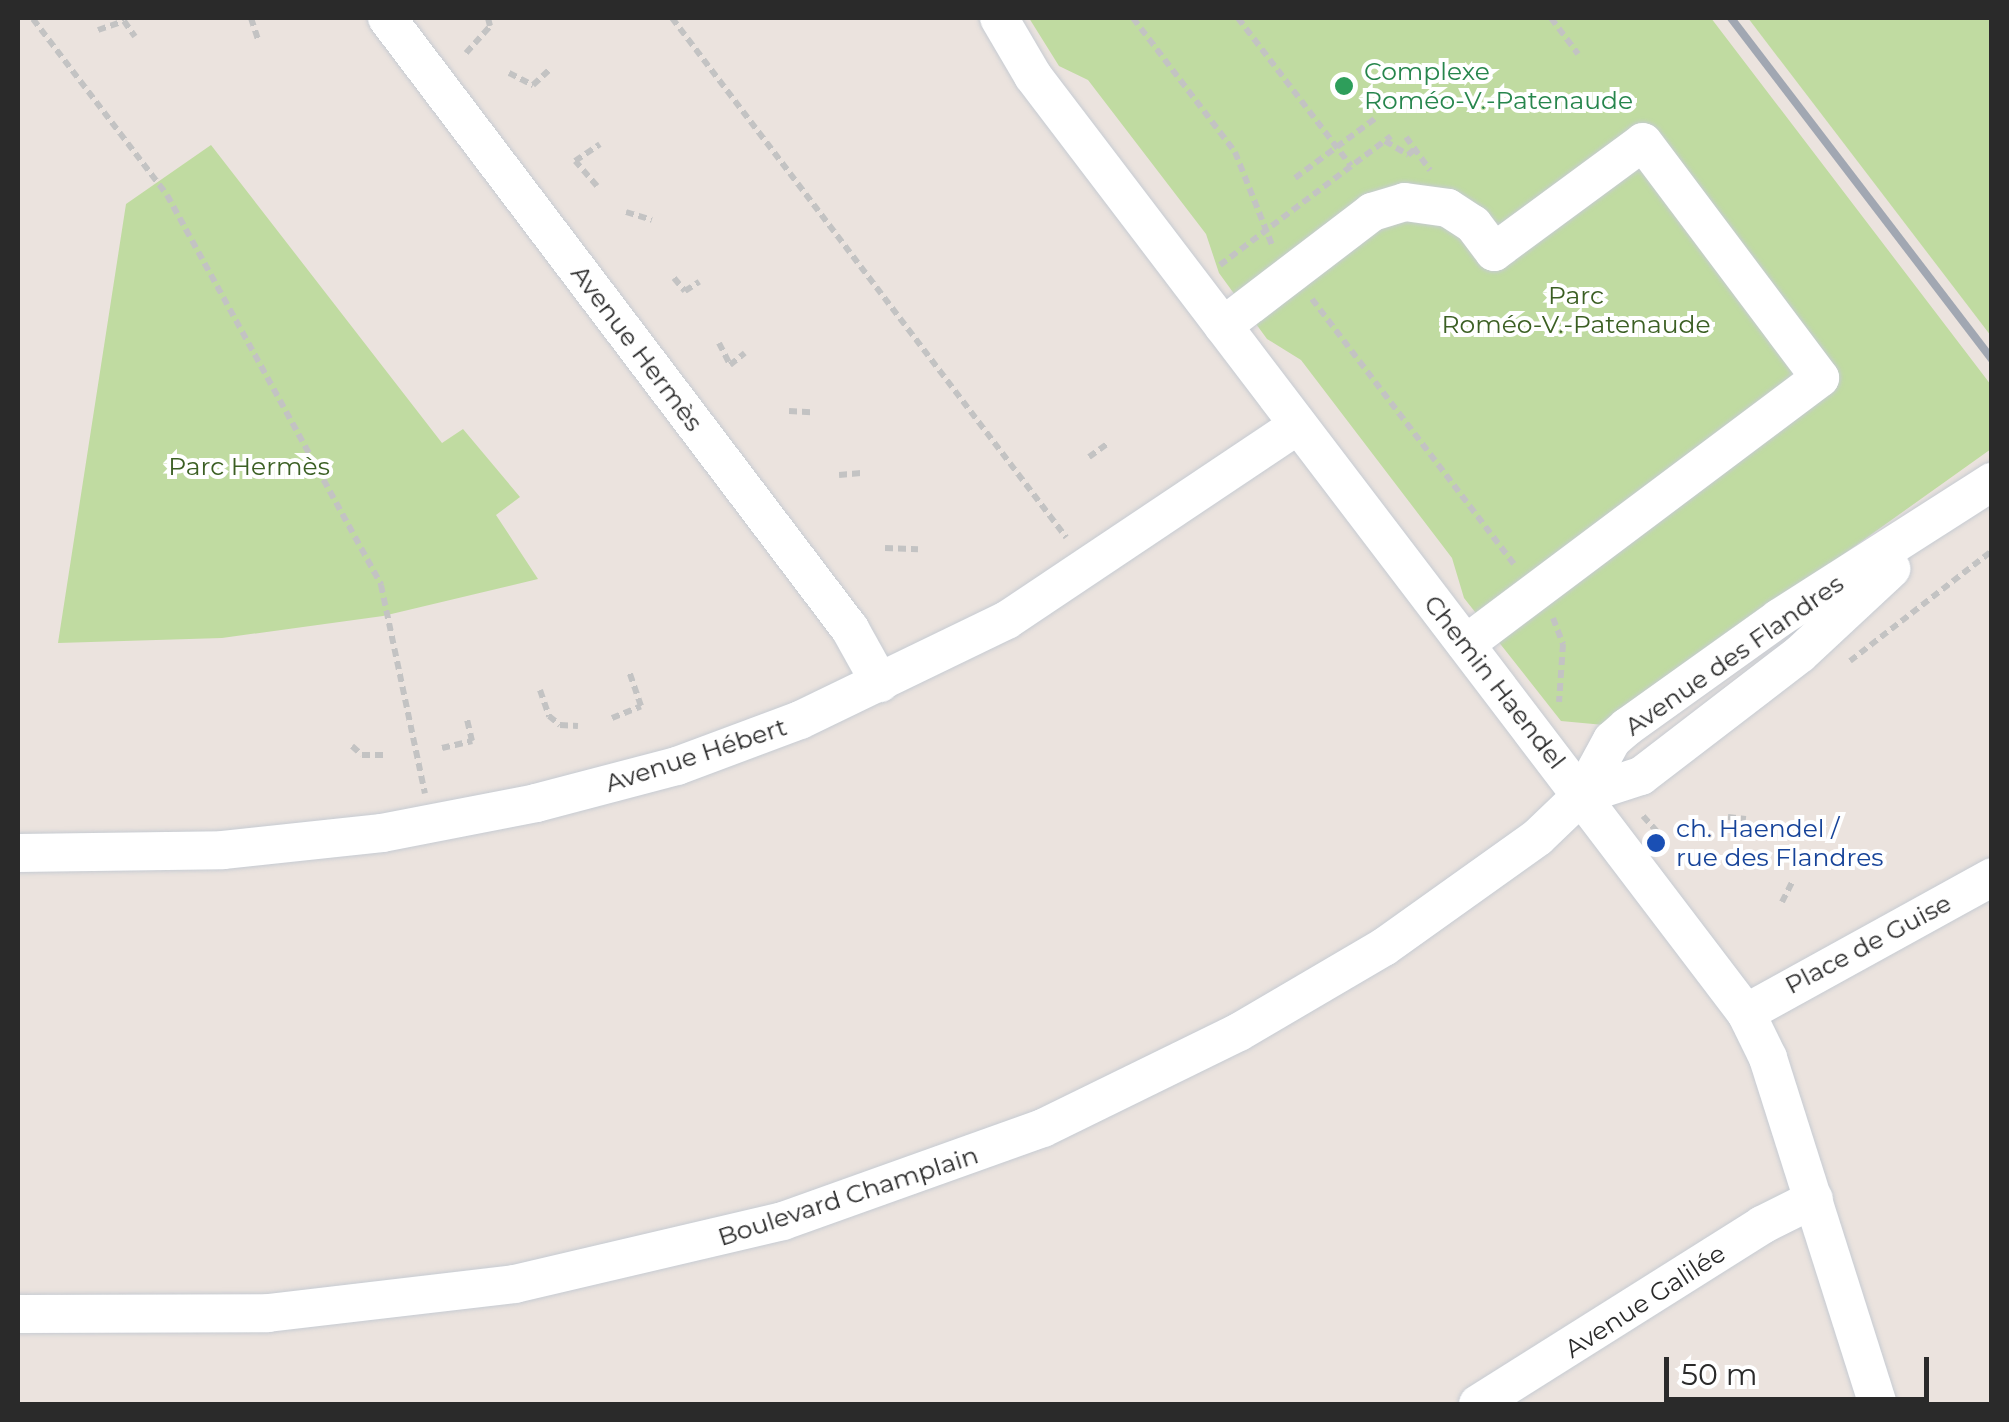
<!DOCTYPE html>
<html>
<head>
<meta charset="utf-8">
<style>
	body { margin:0 }
	#map { position:relative; width:2009px; height:1422px; overflow:hidden; background:#ebe3de; font-family:Montserrat,sans-serif }
	div>[style] { position:absolute }
	.green>* { inset:0; background:#c0dba1 }
	.path>* { height:6px; margin-top:-3px; transform-origin:0; background:repeating-linear-gradient(90deg,#c3c3c3 0 8px,transparent 0 13px) }
	.roads { filter:drop-shadow(0 0 2px #c6cbd2) drop-shadow(0 0 2px #c6cbd2) }
	.minor>* { height:38px; margin:-19px; padding:0 19px; transform-origin:19px; border-radius:19px; background:#fff }
	.rail>* { height:8px; margin:-4px; padding:0 4px; transform-origin:4px; border-radius:4px; background:#a1a7b2 }
	.dots>* { width:28px; height:28px; translate:-50% -50%; box-sizing:border-box; border:5px solid #fff; border-radius:50% }
	span { translate:-50% -50%; white-space:nowrap; text-align:center; line-height:1.15; -webkit-text-stroke:8px #fff; paint-order:stroke }
	.leisure-label { font-size:25px; color:#27864d }
	.left { translate:0 -50%; text-align:left }
	.park-label { font-size:25px; color:#3b5f23 }
	.street-label { font-size:25px; color:#2a2a2a }
	.transit-label { font-size:25px; color:#164399 }
	.frame { position:absolute; inset:0; border:20px solid #2a2a2a; pointer-events:none }
	.scale { position:absolute; left:1664px; top:1357px; width:265px; height:45px; box-sizing:border-box; border:5px solid #2a2a2a; border-top:0; padding-left:12px; font-size:30px; line-height:35px; white-space:nowrap; color:#2a2a2a; -webkit-text-stroke:8px #fff; paint-order:stroke }
</style>
</head>
<body>
<div id="map">
	<div class="green">
		<div style="clip-path:polygon(1029px 18px,1711px 18px,1991px 385px,1991px 449px,1604px 725px,1561px 721px,1464px 598px,1452px 558px,1301px 360px,1267px 339px,1219px 273px,1206px 234px,1088px 80px,1059px 66px)"></div>
		<div style="clip-path:polygon(1748px 18px,1991px 18px,1991px 336px)"></div>
		<div style="clip-path:polygon(211px 145px,442px 443px,463px 429px,520px 497px,496px 515px,538px 579px,383px 616px,222px 638px,58px 643px,126px 204px)"></div>
	</div>
	<div class="path">
		<div style="left:251px;top:18px;width:25px;rotate:72deg"></div>
		<div style="left:672px;top:18px;width:652px;rotate:52.8deg"></div>
		<div style="left:1133px;top:18px;width:168px;rotate:52.7deg"></div>
		<div style="left:1235px;top:152px;width:100px;rotate:68.3deg"></div>
		<div style="left:1238px;top:18px;width:186px;rotate:52.6deg"></div>
		<div style="left:1551px;top:18px;width:45px;rotate:53.1deg"></div>
		<div style="left:33px;top:19px;width:221px;rotate:52.7deg"></div>
		<div style="left:167px;top:195px;width:445px;rotate:61.2deg"></div>
		<div style="left:381px;top:585px;width:213px;rotate:78.1deg"></div>
		<div style="left:98px;top:30px;width:28px;rotate:-19deg"></div>
		<div style="left:124px;top:21px;width:19px;rotate:55deg"></div>
		<div style="left:466px;top:53px;width:36px;rotate:-48deg"></div>
		<div style="left:490px;top:26px;width:8px;rotate:-104deg"></div>
		<div style="left:509px;top:73px;width:27px;rotate:27deg"></div>
		<div style="left:533px;top:85px;width:22px;rotate:-43deg"></div>
		<div style="left:1406px;top:137px;width:41px;rotate:54deg"></div>
		<div style="left:1385px;top:141px;width:27px;rotate:31deg"></div>
		<div style="left:1408px;top:155px;width:9px;rotate:-41deg"></div>
		<div style="left:1295px;top:178px;width:102px;rotate:-36.6deg"></div>
		<div style="left:597px;top:186px;width:33px;rotate:-131deg"></div>
		<div style="left:575px;top:161px;width:30px;rotate:-34deg"></div>
		<div style="left:626px;top:212px;width:27px;rotate:17deg"></div>
		<div style="left:1220px;top:265px;width:214px;rotate:-37deg"></div>
		<div style="left:674px;top:278px;width:17px;rotate:50deg"></div>
		<div style="left:685px;top:291px;width:17px;rotate:-33deg"></div>
		<div style="left:1312px;top:299px;width:333px;rotate:52.7deg"></div>
		<div style="left:719px;top:343px;width:25px;rotate:63deg"></div>
		<div style="left:730px;top:365px;width:19px;rotate:-39deg"></div>
		<div style="left:789px;top:411px;width:22px;rotate:3deg"></div>
		<div style="left:1089px;top:457px;width:22px;rotate:-36deg"></div>
		<div style="left:839px;top:475px;width:25px;rotate:-5deg"></div>
		<div style="left:885px;top:548px;width:33px;rotate:2deg"></div>
		<div style="left:1553px;top:618px;width:28px;rotate:69deg"></div>
		<div style="left:1563px;top:644px;width:58px;rotate:93.9deg"></div>
		<div style="left:1850px;top:661px;width:180px;rotate:-37.8deg"></div>
		<div style="left:540px;top:690px;width:28px;rotate:71deg"></div>
		<div style="left:549px;top:716px;width:14px;rotate:39deg"></div>
		<div style="left:560px;top:725px;width:18px;rotate:3deg"></div>
		<div style="left:612px;top:718px;width:31px;rotate:-22deg"></div>
		<div style="left:641px;top:706px;width:37px;rotate:-109deg"></div>
		<div style="left:352px;top:746px;width:13px;rotate:42deg"></div>
		<div style="left:362px;top:755px;width:21px"></div>
		<div style="left:442px;top:748px;width:31px;rotate:-13deg"></div>
		<div style="left:472px;top:741px;width:22px;rotate:-103deg"></div>
		<div style="left:1991px;top:782px;width:1px;rotate:45deg"></div>
		<div style="left:1643px;top:816px;width:27px;rotate:48deg"></div>
		<div style="left:1728px;top:817px;width:18px;rotate:6deg"></div>
		<div style="left:1782px;top:902px;width:25px;rotate:-63deg"></div>
	</div>
	<div class="roads">
		<div class="minor">
			<div style="left:387px;top:18px;width:767px;rotate:52.85deg"></div>
			<div style="left:850px;top:629px;width:62px;rotate:60.9deg"></div>
			<div style="left:999px;top:18px;width:67px;rotate:59.6deg"></div>
			<div style="left:1033px;top:76px;width:1177px;rotate:52.73deg"></div>
			<div style="left:1746px;top:1013px;width:50px;rotate:63.9deg"></div>
			<div style="left:1768px;top:1058px;width:363px;rotate:72.4deg"></div>
			<div style="left:1223px;top:326px;width:188px;rotate:-37.4deg"></div>
			<div style="left:1372px;top:212px;width:34px;rotate:-17deg"></div>
			<div style="left:1405px;top:202px;width:43px;rotate:7.9deg"></div>
			<div style="left:1448px;top:208px;width:30px;rotate:33deg"></div>
			<div style="left:1473px;top:224px;width:35px;rotate:53deg"></div>
			<div style="left:1494px;top:252px;width:185px;rotate:-36.4deg"></div>
			<div style="left:1643px;top:142px;width:295px;rotate:53.1deg"></div>
			<div style="left:1820px;top:378px;width:443px;rotate:143.1deg"></div>
			<div style="left:1582px;top:795px;width:62px;rotate:-17.9deg"></div>
			<div style="left:1641px;top:776px;width:200px;rotate:-37.5deg"></div>
			<div style="left:1800px;top:654px;width:125px;rotate:-43deg"></div>
			<div style="left:18px;top:853px;width:205px;rotate:-0.8deg"></div>
			<div style="left:223px;top:850px;width:160px;rotate:-6.1deg"></div>
			<div style="left:382px;top:833px;width:157px;rotate:-11deg"></div>
			<div style="left:536px;top:803px;width:146px;rotate:-14.7deg"></div>
			<div style="left:677px;top:766px;width:131px;rotate:-20.5deg"></div>
			<div style="left:800px;top:720px;width:230px;rotate:-25.8deg"></div>
			<div style="left:1007px;top:620px;width:350px;rotate:-33.8deg"></div>
			<div style="left:1746px;top:1013px;width:281px;rotate:-28.9deg"></div>
			<div style="left:18px;top:1314px;width:250px;rotate:-0.2deg"></div>
			<div style="left:268px;top:1313px;width:249px;rotate:-6.7deg"></div>
			<div style="left:515px;top:1284px;width:275px;rotate:-13.2deg"></div>
			<div style="left:783px;top:1221px;width:276px;rotate:-19.7deg"></div>
			<div style="left:1043px;top:1128px;width:218px;rotate:-26.1deg"></div>
			<div style="left:1239px;top:1032px;width:168px;rotate:-30.4deg"></div>
			<div style="left:1384px;top:947px;width:189px;rotate:-35.5deg"></div>
			<div style="left:1538px;top:837px;width:61px;rotate:-43.7deg"></div>
			<div style="left:1582px;top:795px;width:63px;rotate:-61.4deg"></div>
			<div style="left:1612px;top:740px;width:20px;rotate:-41deg"></div>
			<div style="left:1627px;top:727px;width:187px;rotate:-35.6deg"></div>
			<div style="left:1779px;top:618px;width:253px;rotate:-32.6deg"></div>
			<div style="left:1478px;top:1404px;width:336px;rotate:-32.2deg"></div>
			<div style="left:1762px;top:1225px;width:58px;rotate:-26.6deg"></div>
		</div>
	</div>
	<div class="rail">
		<div style="left:1731px;top:18px;width:429px;rotate:52.6deg"></div>
	</div>
	<div class="dots">
		<div style="left:1344px;top:86px;background:#2e9e5b"></div>
		<div style="left:1656px;top:843px;background:#1a4fb4"></div>
	</div>
	<div class="leisure-label">
		<span class="left" style="left:1364px;top:86px">Complexe<br>Roméo-V.-Patenaude</span>
	</div>
	<div class="park-label">
		<span style="left:1576px;top:310px">Parc<br>Roméo-V.-Patenaude</span>
		<span style="left:249px;top:466px">Parc Hermès</span>
	</div>
	<div class="street-label">
		<span style="left:637px;top:348px;rotate:53deg">Avenue Hermès</span>
		<span style="left:1734px;top:655px;rotate:-35deg">Avenue des Flandres</span>
		<span style="left:1495px;top:682px;rotate:52deg">Chemin Haendel</span>
		<span style="left:696px;top:755px;rotate:-18deg">Avenue Hébert</span>
		<span style="left:1868px;top:944px;rotate:-28deg">Place de Guise</span>
		<span style="left:848px;top:1196px;rotate:-18deg">Boulevard Champlain</span>
		<span style="left:1645px;top:1301px;rotate:-33deg">Avenue Galilée</span>
	</div>
	<div class="transit-label">
		<span class="left" style="left:1676px;top:843px">ch. Haendel /<br>rue des Flandres</span>
	</div>
	<div class="frame"></div>
	<div class="scale">50 m</div>
</div>
</body>
</html>
